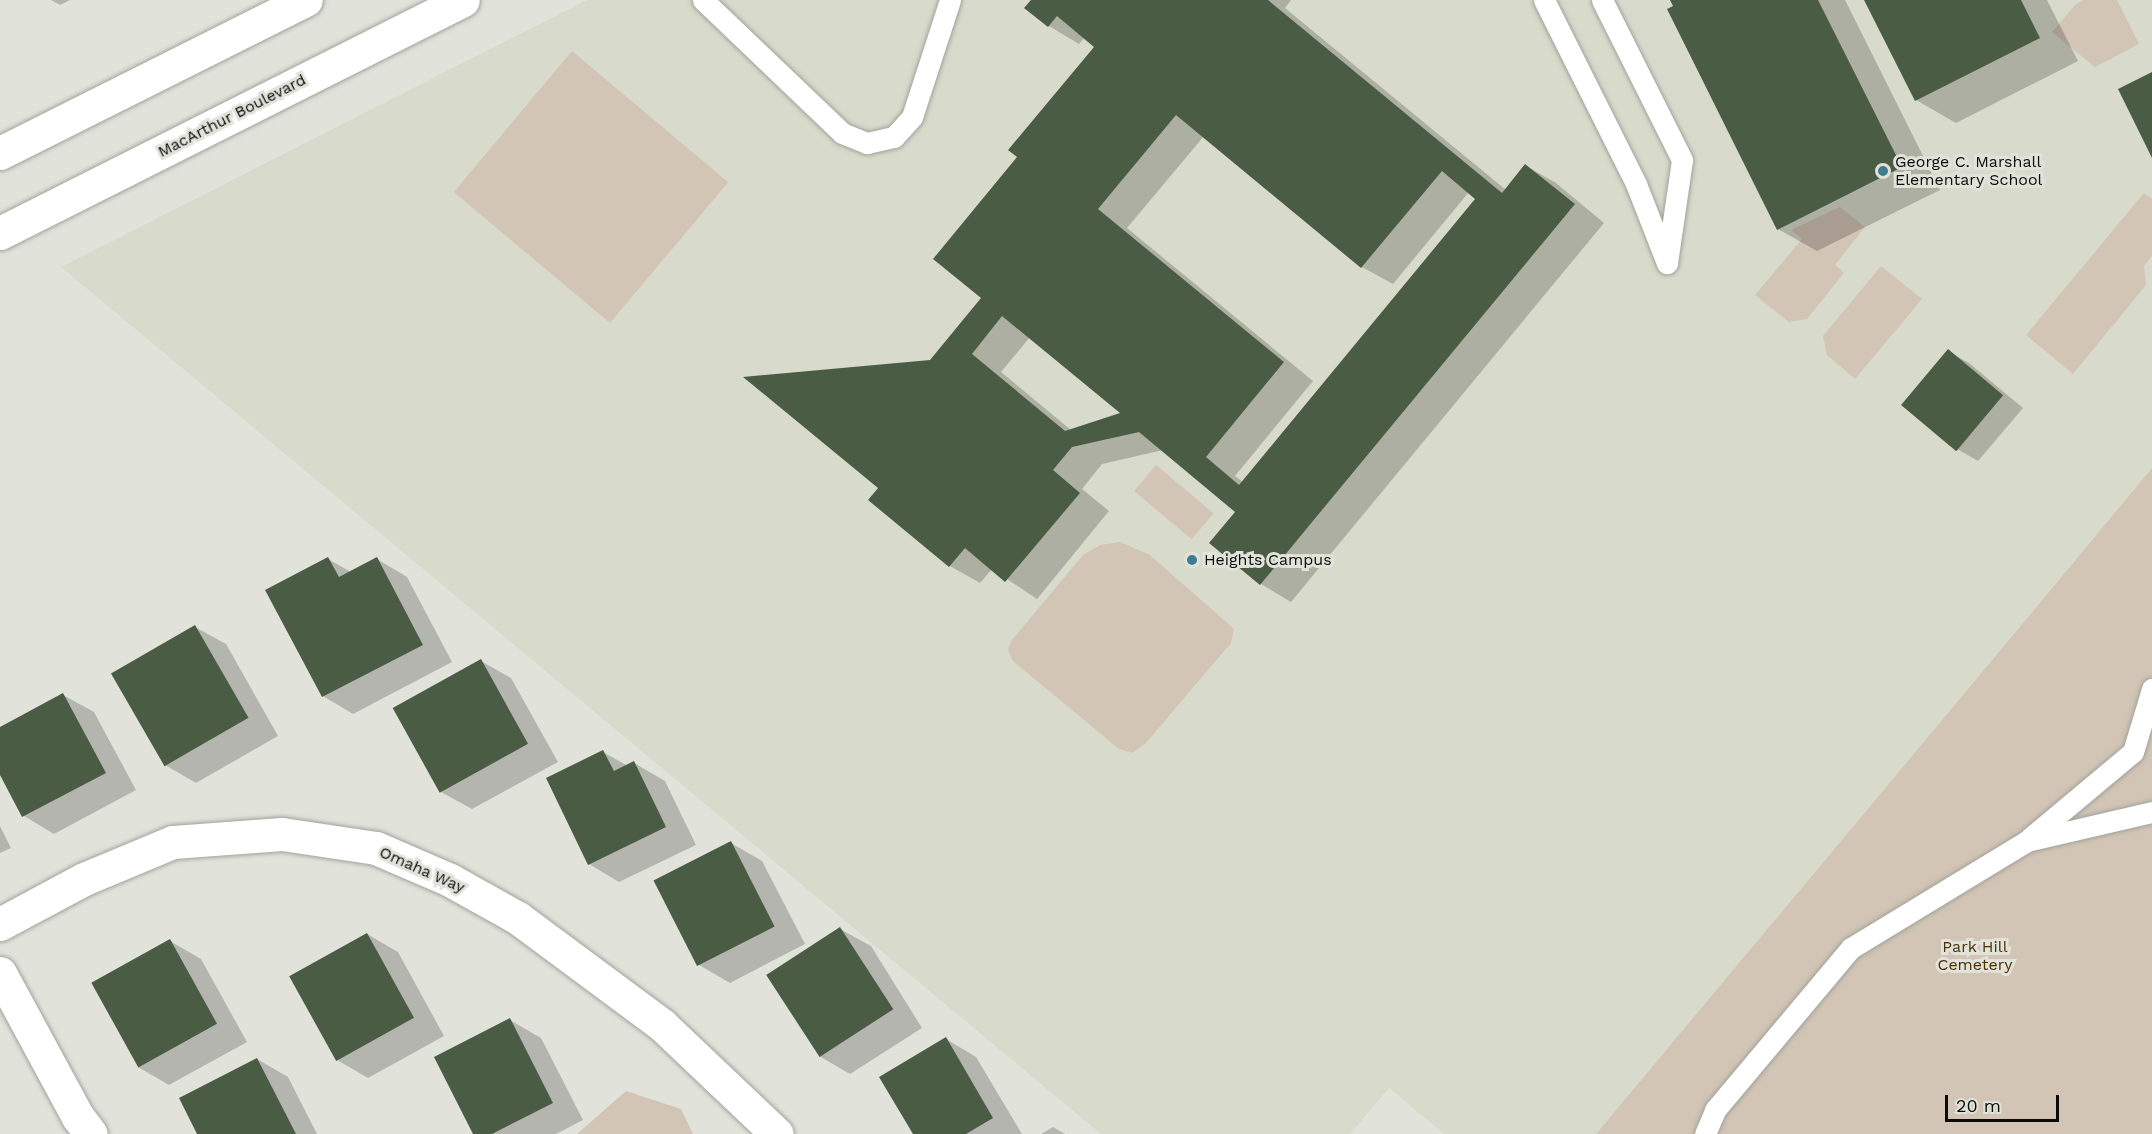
<!DOCTYPE html>
<html>
<head>
<meta charset="utf-8">
<style>
	body { margin:0 }
	#map { position:relative; width:2152px; height:1134px; overflow:hidden; background:#e1e3db; font-family:"Work Sans",sans-serif }
	div>[style] { position:absolute }
	.built>* { inset:0; background:#d8dbcb }
	.green>* { inset:0; background:#d2c5b5; transform-origin:0 0 }
	.shadow>* { inset:0; background:#0003 }
	.building>* { inset:0; background:#4b5c45; transform-origin:0 0 }
	.roads { filter:drop-shadow(0 0 2px #a2a39c) drop-shadow(0 0 2px #a2a39c) }
	.lane>* { height:21px; margin:-10.5px; padding:0 10.5px; transform-origin:10.5px; border-radius:10.5px; background:#fff }
	.street>* { height:33px; margin:-16.5px; padding:0 16.5px; transform-origin:16.5px; border-radius:16.5px; background:#fff }
	.secondary>* { height:33px; margin:-16.5px; padding:0 16.5px; transform-origin:16.5px; border-radius:16.5px; background:#fff }
	.dots>* { width:16px; height:16px; translate:-50% -50%; box-sizing:border-box; border:3px solid #e1e3db; border-radius:50% }
	span { translate:-50% -50%; white-space:nowrap; text-align:center; line-height:1.15; -webkit-text-stroke:6px #e1e3db; paint-order:stroke }
	.street-label { font-size:16px; color:#0b0c09 }
	.poi-label { font-size:16px; color:#0b0c09 }
	.left { translate:0 -50%; text-align:left }
	.park-label { font-size:16px; color:#4d3000 }
	.scale { position:absolute; left:1945px; top:1095px; width:114px; height:27px; box-sizing:border-box; border:3px solid #0b0c09; border-top:0; padding-left:8px; font-size:18px; line-height:21px; white-space:nowrap; color:#0b0c09; -webkit-text-stroke:4px #e1e3db; paint-order:stroke }
</style>
</head>
<body>
<div id="map">
	<div class="built">
		<div style="clip-path:polygon(587px 0,2152px 0,2152px 468px,1596px 1134px,1444px 1134px,1389px 1088px,1350px 1134px,1101px 1134px,61px 267px)"></div>
	</div>
	<div class="green">
		<div style="clip-path:polygon(2084px 0,2117px 0,2139px 44px,2095px 67px,2052px 32px,2075px 5px)"></div>
		<div style="left:572px;top:51px;width:204px;height:184px;rotate:40deg"></div>
		<div style="clip-path:polygon(2144px 193px,2152px 199px,2152px 256px,2144px 266px,2146px 285px,2073px 374px,2026px 335px)"></div>
		<div style="clip-path:polygon(1840px 207px,1865px 227px,1835px 265px,1844px 273px,1807px 319px,1789px 322px,1755px 295px,1802px 239px,1791px 230px)"></div>
		<div style="clip-path:polygon(1881px 266px,1922px 299px,1855px 379px,1827px 355px,1823px 336px)"></div>
		<div style="left:1156px;top:465px;width:75px;height:34px;rotate:40deg"></div>
		<div style="clip-path:polygon(2152px 468px,2152px 1134px,1596px 1134px,2033px 611px)"></div>
		<div style="clip-path:polygon(1120px 542px,1150px 555px,1234px 629px,1231px 643px,1145px 744px,1132px 753px,1119px 749px,1013px 661px,1008px 650px,1012px 640px,1083px 555px,1100px 545px)"></div>
		<div style="clip-path:polygon(626px 1091px,681px 1109px,693px 1134px,577px 1134px)"></div>
	</div>
	<div class="shadow">
		<div style="clip-path:polygon(51px 0,70px 0,60px 5px)"></div>
		<div style="clip-path:polygon(evenodd,1033px 0,1291px 0,1285px 8px,1506px 190px,1526px 166px,1556px 183px,1604px 223px,1291px 602px,1261px 584px,1237px 511px,1163px 450px,1102px 464px,1082px 489px,1109px 511px,1037px 599px,992px 569px,980px 583px,950px 566px,931px 361px,983px 298px,1019px 157px,1096px 47px,1085px 37px,1079px 44px,1049px 26px,1033px 0,1204px 136px,1362px 267px,1393px 284px,1469px 192px,1477px 199px,1243px 482px,1235px 476px,1313px 381px,1127px 228px,1204px 136px,1033px 0,1030px 337px,1123px 413px,1071px 430px,1001px 372px,1030px 337px)"></div>
		<div style="clip-path:polygon(1672px 0,1845px 0,1940px 190px,1817px 251px,1778px 229px)"></div>
		<div style="clip-path:polygon(1866px 0,2047px 0,2078px 61px,1956px 123px,1916px 100px)"></div>
		<div style="clip-path:polygon(1948px 351px,1969px 363px,2023px 408px,1978px 461px,1957px 449px,1903px 404px)"></div>
		<div style="clip-path:polygon(328px 559px,351px 572px,377px 559px,407px 577px,452px 662px,353px 714px,323px 696px)"></div>
		<div style="clip-path:polygon(195px 627px,226px 644px,278px 736px,196px 783px,165px 765px)"></div>
		<div style="clip-path:polygon(481px 661px,511px 678px,558px 762px,472px 809px,441px 792px)"></div>
		<div style="clip-path:polygon(63px 695px,94px 712px,136px 790px,54px 834px,24px 816px,0 772px,0 729px)"></div>
		<div style="clip-path:polygon(603px 752px,628px 766px,634px 763px,665px 781px,696px 845px,619px 882px,589px 864px)"></div>
		<div style="clip-path:polygon(0 826px,11px 848px,0 853px)"></div>
		<div style="clip-path:polygon(731px 843px,762px 861px,805px 944px,730px 983px,699px 965px)"></div>
		<div style="clip-path:polygon(840px 929px,871px 946px,922px 1028px,850px 1074px,819px 1056px)"></div>
		<div style="clip-path:polygon(367px 934px,398px 952px,444px 1036px,368px 1078px,337px 1060px)"></div>
		<div style="clip-path:polygon(170px 941px,201px 959px,247px 1042px,169px 1085px,138px 1067px)"></div>
		<div style="clip-path:polygon(510px 1020px,541px 1038px,583px 1120px,556px 1134px,474px 1134px)"></div>
		<div style="clip-path:polygon(946px 1039px,976px 1057px,1022px 1134px,915px 1134px)"></div>
		<div style="clip-path:polygon(257px 1059px,288px 1077px,317px 1134px,199px 1134px)"></div>
		<div style="clip-path:polygon(1053px 1127px,1065px 1134px,1041px 1134px)"></div>
	</div>
	<div class="building">
		<div style="clip-path:polygon(evenodd,1031px 0,1268px 0,1502px 193px,1525px 164px,1575px 204px,1260px 585px,1209px 543px,1235px 512px,1139px 432px,1072px 447px,1053px 470px,1080px 493px,1005px 582px,965px 548px,949px 567px,868px 500px,878px 488px,743px 377px,930px 360px,981px 298px,933px 259px,1017px 157px,1008px 150px,1094px 47px,1057px 16px,1048px 27px,1024px 8px,1031px 0,1176px 115px,1361px 268px,1442px 171px,1475px 199px,1239px 485px,1206px 457px,1284px 362px,1098px 209px,1176px 115px,1031px 0,1002px 316px,1120px 413px,1065px 431px,972px 354px,1002px 316px)"></div>
		<div style="clip-path:polygon(1670px 0,1818px 0,1902px 167px,1777px 230px,1667px 9px,1673px 6px)"></div>
		<div style="clip-path:polygon(1864px 0,2021px 0,2040px 38px,1915px 101px)"></div>
		<div style="clip-path:polygon(2152px 72px,2152px 158px,2118px 89px)"></div>
		<div style="left:1948px;top:349px;width:72px;height:73px;rotate:40deg"></div>
		<div style="clip-path:polygon(328px 557px,339px 577px,377px 557px,423px 645px,322px 697px,265px 590px)"></div>
		<div style="left:195px;top:625px;width:107px;height:97px;rotate:60deg"></div>
		<div style="left:481px;top:659px;width:97px;height:101px;rotate:61deg"></div>
		<div style="clip-path:polygon(63px 693px,106px 773px,22px 817px,0 775px,0 727px)"></div>
		<div style="clip-path:polygon(603px 750px,614px 771px,634px 761px,666px 827px,588px 865px,546px 778px)"></div>
		<div style="left:731px;top:841px;width:96px;height:87px;rotate:63deg"></div>
		<div style="left:840px;top:927px;width:98px;height:88px;rotate:57deg"></div>
		<div style="left:367px;top:933px;width:97px;height:89px;rotate:61deg"></div>
		<div style="left:170px;top:939px;width:97px;height:90px;rotate:61deg"></div>
		<div style="clip-path:polygon(510px 1018px,553px 1103px,492px 1134px,473px 1134px,434px 1057px)"></div>
		<div style="clip-path:polygon(946px 1037px,993px 1118px,966px 1134px,913px 1134px,879px 1077px)"></div>
		<div style="clip-path:polygon(257px 1058px,296px 1134px,197px 1134px,179px 1098px)"></div>
	</div>
	<div class="roads">
		<div class="lane">
			<div style="left:703px;top:0;width:192px;rotate:43.7deg"></div>
			<div style="left:842px;top:133px;width:27px;rotate:22deg"></div>
			<div style="left:867px;top:143px;width:28px;rotate:-13deg"></div>
			<div style="left:894px;top:137px;width:27px;rotate:-48deg"></div>
			<div style="left:912px;top:117px;width:123px;rotate:-72deg"></div>
			<div style="left:1544px;top:0;width:206px;rotate:63.4deg"></div>
			<div style="left:1636px;top:184px;width:85px;rotate:68.6deg"></div>
			<div style="left:1602px;top:0;width:179px;rotate:63.4deg"></div>
			<div style="left:1682px;top:160px;width:104px;rotate:98.3deg"></div>
			<div style="left:2030px;top:838px;width:134px;rotate:-39.9deg"></div>
			<div style="left:2133px;top:752px;width:66px;rotate:-73.2deg"></div>
			<div style="left:1705px;top:1134px;width:26px;rotate:-67deg"></div>
			<div style="left:1715px;top:1110px;width:212px;rotate:-50deg"></div>
			<div style="left:1851px;top:948px;width:206px;rotate:-31.3deg"></div>
			<div style="left:2027px;top:841px;width:128px;rotate:-13.1deg"></div>
		</div>
		<div class="street">
			<div style="left:0;top:924px;width:95px;rotate:-28.2deg"></div>
			<div style="left:84px;top:879px;width:96px;rotate:-22.6deg"></div>
			<div style="left:173px;top:842px;width:109px;rotate:-4.2deg"></div>
			<div style="left:282px;top:834px;width:95px;rotate:8.5deg"></div>
			<div style="left:376px;top:848px;width:81px;rotate:23.4deg"></div>
			<div style="left:450px;top:880px;width:78px;rotate:29.2deg"></div>
			<div style="left:518px;top:918px;width:179px;rotate:36.6deg"></div>
			<div style="left:662px;top:1025px;width:158px;rotate:43.5deg"></div>
			<div style="left:0;top:973px;width:164px;rotate:61.6deg"></div>
			<div style="left:78px;top:1117px;width:21px;rotate:53deg"></div>
		</div>
		<div class="secondary">
			<div style="left:0;top:153px;width:342px;rotate:-26.6deg"></div>
			<div style="left:0;top:233px;width:518px;rotate:-26.71deg"></div>
		</div>
	</div>
	<div class="dots">
		<div style="left:1883px;top:171px;background:#3e7c91"></div>
		<div style="left:1192px;top:560px;background:#3e7c91"></div>
	</div>
	<div class="street-label">
		<span style="left:232px;top:116px;rotate:-27deg">MacArthur Boulevard</span>
		<span style="left:422px;top:870px;rotate:24deg">Omaha Way</span>
	</div>
	<div class="poi-label">
		<span class="left" style="left:1895px;top:171px">George C. Marshall<br>Elementary School</span>
		<span class="left" style="left:1204px;top:560px">Heights Campus</span>
	</div>
	<div class="park-label">
		<span style="left:1975px;top:956px">Park Hill<br>Cemetery</span>
	</div>
	<div class="scale">20 m</div>
</div>
</body>
</html>
